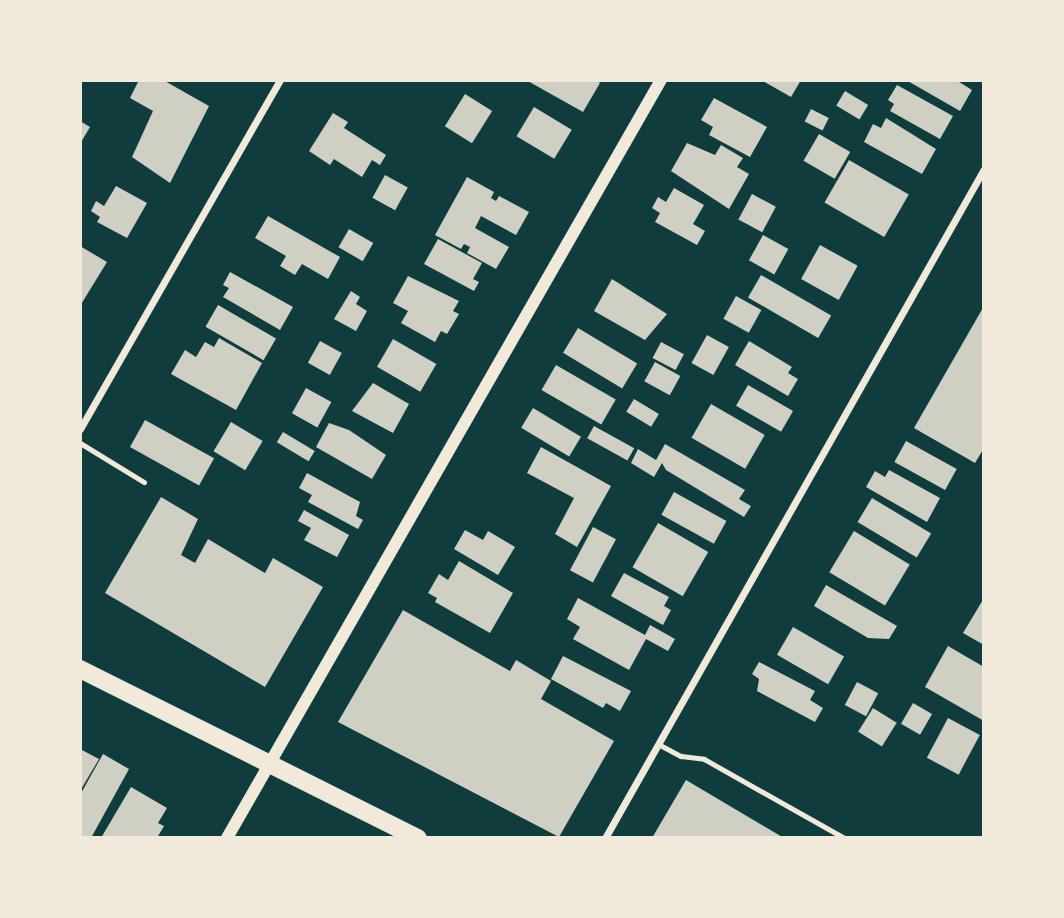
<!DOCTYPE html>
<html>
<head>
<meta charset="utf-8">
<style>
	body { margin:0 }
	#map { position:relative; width:1064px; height:918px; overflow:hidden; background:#0f3d3e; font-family:"Fira Sans Condensed",sans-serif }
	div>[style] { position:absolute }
	.building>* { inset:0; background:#cfcfc3; transform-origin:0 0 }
	.service>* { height:5px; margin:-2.5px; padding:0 2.5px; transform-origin:2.5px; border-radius:2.5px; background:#f1e9da }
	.minor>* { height:7px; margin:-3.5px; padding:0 3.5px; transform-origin:3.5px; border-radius:3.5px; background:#f1e9da }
	.tertiary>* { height:12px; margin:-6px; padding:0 6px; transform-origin:6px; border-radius:6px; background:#f1e9da }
	.primary>* { height:18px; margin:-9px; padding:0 9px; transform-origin:9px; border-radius:9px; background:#f1e9da }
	span { translate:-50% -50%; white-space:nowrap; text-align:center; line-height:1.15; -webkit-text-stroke:6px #f1e9da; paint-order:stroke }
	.frame { position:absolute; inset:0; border:82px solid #f1e9da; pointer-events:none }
</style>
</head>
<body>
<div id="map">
	<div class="building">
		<div style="clip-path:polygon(139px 80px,163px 80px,209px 106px,170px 183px,132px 157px,153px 111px,130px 98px)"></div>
		<div style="clip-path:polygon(526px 80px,596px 80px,600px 83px,583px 112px)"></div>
		<div style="clip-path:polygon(761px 80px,801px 80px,791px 97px)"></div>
		<div style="clip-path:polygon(906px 80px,956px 80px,972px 90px,960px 111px)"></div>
		<div style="clip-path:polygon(897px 85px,953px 116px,940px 139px,890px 111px,894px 104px,888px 100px)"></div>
		<div style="left:845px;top:91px;width:27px;height:17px;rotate:31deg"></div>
		<div style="left:465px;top:94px;width:32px;height:38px;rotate:32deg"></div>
		<div style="clip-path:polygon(714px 98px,767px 127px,750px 157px,709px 135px,713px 127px,701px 120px)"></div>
		<div style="left:534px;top:107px;width:44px;height:34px;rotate:31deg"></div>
		<div style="left:811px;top:109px;width:20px;height:14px;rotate:27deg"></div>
		<div style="clip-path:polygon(333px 113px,348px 122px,344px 128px,386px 155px,380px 165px,372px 160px,362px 177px,334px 159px,330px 165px,309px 151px)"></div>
		<div style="clip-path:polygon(886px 118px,936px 149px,922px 174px,864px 142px,873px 124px,881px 128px)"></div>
		<div style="clip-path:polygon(80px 121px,90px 127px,80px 144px)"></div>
		<div style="left:819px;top:134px;width:36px;height:31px;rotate:30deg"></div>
		<div style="clip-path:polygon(687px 143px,715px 155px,721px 145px,743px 158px,737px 167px,749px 174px,729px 209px,671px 171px)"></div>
		<div style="left:849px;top:160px;width:69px;height:49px;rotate:30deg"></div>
		<div style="left:385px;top:175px;width:26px;height:26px;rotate:29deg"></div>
		<div style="clip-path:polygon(467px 177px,494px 192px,491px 198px,496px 201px,499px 196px,529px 212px,516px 235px,481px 216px,475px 228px,509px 247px,496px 269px,467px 253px,470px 247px,464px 244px,461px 249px,435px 235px)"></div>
		<div style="clip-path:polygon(116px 186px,147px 203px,127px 238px,97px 222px,100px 217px,91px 211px,96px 201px,104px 206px)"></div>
		<div style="clip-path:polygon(674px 188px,704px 205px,693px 224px,705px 231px,697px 245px,655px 222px,660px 213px,652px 208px,658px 197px,666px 202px)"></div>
		<div style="left:752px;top:194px;width:27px;height:29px;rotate:28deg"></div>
		<div style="clip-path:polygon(268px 216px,340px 257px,328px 279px,302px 264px,295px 275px,280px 266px,286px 256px,255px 238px)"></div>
		<div style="left:349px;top:229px;width:28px;height:21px;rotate:30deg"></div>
		<div style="left:763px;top:235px;width:29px;height:29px;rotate:29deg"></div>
		<div style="clip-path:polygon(438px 239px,482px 263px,473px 279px,479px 282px,474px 291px,424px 264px)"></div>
		<div style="left:820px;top:245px;width:43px;height:39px;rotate:29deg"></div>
		<div style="clip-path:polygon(80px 246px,107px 262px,80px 306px)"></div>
		<div style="clip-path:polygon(230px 272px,293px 307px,280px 330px,223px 297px,229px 288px,223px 285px)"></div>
		<div style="left:761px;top:275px;width:81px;height:26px;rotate:30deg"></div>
		<div style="clip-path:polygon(408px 276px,459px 301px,453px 311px,459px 314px,447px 334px,441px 331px,435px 342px,401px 323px,408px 311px,393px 303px)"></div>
		<div style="clip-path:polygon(612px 279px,667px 314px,645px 340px,594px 311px)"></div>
		<div style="clip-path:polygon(351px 291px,360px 297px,356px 304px,367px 311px,356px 331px,334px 319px)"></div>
		<div style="left:736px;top:296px;width:29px;height:26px;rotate:29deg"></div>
		<div style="left:218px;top:305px;width:67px;height:25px;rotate:30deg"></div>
		<div style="clip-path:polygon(984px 306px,984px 448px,975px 463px,914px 428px)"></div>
		<div style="left:578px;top:328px;width:69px;height:29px;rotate:31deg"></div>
		<div style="left:707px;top:335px;width:25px;height:32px;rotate:29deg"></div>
		<div style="clip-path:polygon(219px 338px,262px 363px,236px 410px,171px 374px,185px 350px,196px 357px,205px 342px,214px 347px)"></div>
		<div style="left:393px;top:339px;width:50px;height:32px;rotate:30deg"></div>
		<div style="left:320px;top:341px;width:25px;height:25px;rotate:29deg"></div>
		<div style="clip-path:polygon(749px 341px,792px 367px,788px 373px,798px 379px,788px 396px,735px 365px)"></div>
		<div style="left:661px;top:342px;width:26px;height:18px;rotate:28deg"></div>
		<div style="left:655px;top:362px;width:29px;height:22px;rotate:29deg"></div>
		<div style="left:556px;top:365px;width:69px;height:29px;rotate:30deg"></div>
		<div style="clip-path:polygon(373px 383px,409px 404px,393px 433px,352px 411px)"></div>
		<div style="left:748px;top:385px;width:52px;height:24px;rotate:30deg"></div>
		<div style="left:306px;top:388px;width:29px;height:29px;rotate:29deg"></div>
		<div style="left:634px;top:399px;width:29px;height:15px;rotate:31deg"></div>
		<div style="left:711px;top:404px;width:62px;height:39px;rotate:30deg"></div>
		<div style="left:533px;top:408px;width:56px;height:23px;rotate:31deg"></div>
		<div style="left:145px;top:420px;width:79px;height:31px;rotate:29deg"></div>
		<div style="left:231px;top:422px;width:37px;height:34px;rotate:31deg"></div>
		<div style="clip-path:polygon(329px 423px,349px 430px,386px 455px,372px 479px,316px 447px)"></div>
		<div style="left:594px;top:426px;width:46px;height:14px;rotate:29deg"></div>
		<div style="left:283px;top:432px;width:37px;height:12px;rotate:31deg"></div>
		<div style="left:906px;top:441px;width:58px;height:24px;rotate:29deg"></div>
		<div style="clip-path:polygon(665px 444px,745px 490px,739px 499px,751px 506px,744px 517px,666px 470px,662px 463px,654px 477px,631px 463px,638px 449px,656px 460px)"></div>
		<div style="clip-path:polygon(541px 447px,611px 486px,577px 547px,555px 534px,574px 498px,527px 473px)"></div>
		<div style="clip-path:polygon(889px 470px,940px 498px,927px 522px,866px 487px,875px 471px,885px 477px)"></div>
		<div style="clip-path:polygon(307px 473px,360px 502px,356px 516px,363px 520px,358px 529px,308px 502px,312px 495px,299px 488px)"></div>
		<div style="left:674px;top:492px;width:60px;height:26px;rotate:29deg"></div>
		<div style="clip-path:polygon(161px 497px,198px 519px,181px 555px,195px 563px,208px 539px,265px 573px,273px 558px,323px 587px,265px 687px,105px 593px)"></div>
		<div style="left:872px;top:498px;width:69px;height:28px;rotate:31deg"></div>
		<div style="clip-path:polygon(304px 510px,349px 535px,337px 557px,304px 540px,311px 528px,298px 521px)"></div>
		<div style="left:658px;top:523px;width:58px;height:51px;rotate:30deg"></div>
		<div style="left:593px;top:527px;width:26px;height:49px;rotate:28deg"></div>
		<div style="clip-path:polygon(465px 530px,483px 540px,488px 531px,515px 547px,498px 575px,454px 549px)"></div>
		<div style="left:854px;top:531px;width:65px;height:48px;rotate:31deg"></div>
		<div style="clip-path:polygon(459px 561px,513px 593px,490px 633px,435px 602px,437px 598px,428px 593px,439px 574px,448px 580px)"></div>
		<div style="clip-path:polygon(624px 573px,669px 597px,664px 606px,671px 610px,663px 625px,611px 596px)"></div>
		<div style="clip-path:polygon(826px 585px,897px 626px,889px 639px,868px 638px,814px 606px)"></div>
		<div style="clip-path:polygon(578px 598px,645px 635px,650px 625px,675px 639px,668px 651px,646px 639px,629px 670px,573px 639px,580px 627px,567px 619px)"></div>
		<div style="clip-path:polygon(984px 598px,984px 645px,963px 633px)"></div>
		<div style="clip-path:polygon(403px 610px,510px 671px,516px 660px,551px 681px,541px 699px,614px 741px,559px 837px,338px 722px)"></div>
		<div style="left:793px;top:627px;width:59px;height:32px;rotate:30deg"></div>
		<div style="clip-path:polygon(948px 646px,984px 667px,984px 721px,925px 687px)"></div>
		<div style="clip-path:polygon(563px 656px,631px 691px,620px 711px,606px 703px,603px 708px,551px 679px)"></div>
		<div style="clip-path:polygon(759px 662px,815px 691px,810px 700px,823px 708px,815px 722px,757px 691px,759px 679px,752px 674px)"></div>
		<div style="left:857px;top:682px;width:24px;height:26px;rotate:28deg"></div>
		<div style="left:913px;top:703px;width:22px;height:24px;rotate:30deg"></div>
		<div style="left:873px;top:708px;width:28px;height:28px;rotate:32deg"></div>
		<div style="left:948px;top:718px;width:36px;height:45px;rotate:28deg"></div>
		<div style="clip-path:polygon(80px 749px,99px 759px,80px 791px)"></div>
		<div style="clip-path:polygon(103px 754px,129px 769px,91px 838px,80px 838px,80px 795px)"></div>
		<div style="clip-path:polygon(686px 780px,784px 838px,652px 838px)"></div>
		<div style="clip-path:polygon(131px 787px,167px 808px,158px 823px,164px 826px,157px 838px,101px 838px)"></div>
	</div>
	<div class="service">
		<div style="left:80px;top:443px;width:75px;rotate:31.4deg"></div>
		<div style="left:658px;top:744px;width:26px;rotate:28deg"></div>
		<div style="left:681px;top:756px;width:23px;rotate:7deg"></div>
		<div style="left:704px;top:759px;width:161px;rotate:29.4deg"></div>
	</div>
	<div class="minor">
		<div style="left:80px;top:429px;width:402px;rotate:-60.2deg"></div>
		<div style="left:605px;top:838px;width:769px;rotate:-60.47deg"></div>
	</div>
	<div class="tertiary">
		<div style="left:227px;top:838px;width:873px;rotate:-60.21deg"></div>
	</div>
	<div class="primary">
		<div style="left:80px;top:669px;width:378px;rotate:26.6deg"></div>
	</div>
	<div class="frame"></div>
</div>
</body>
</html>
